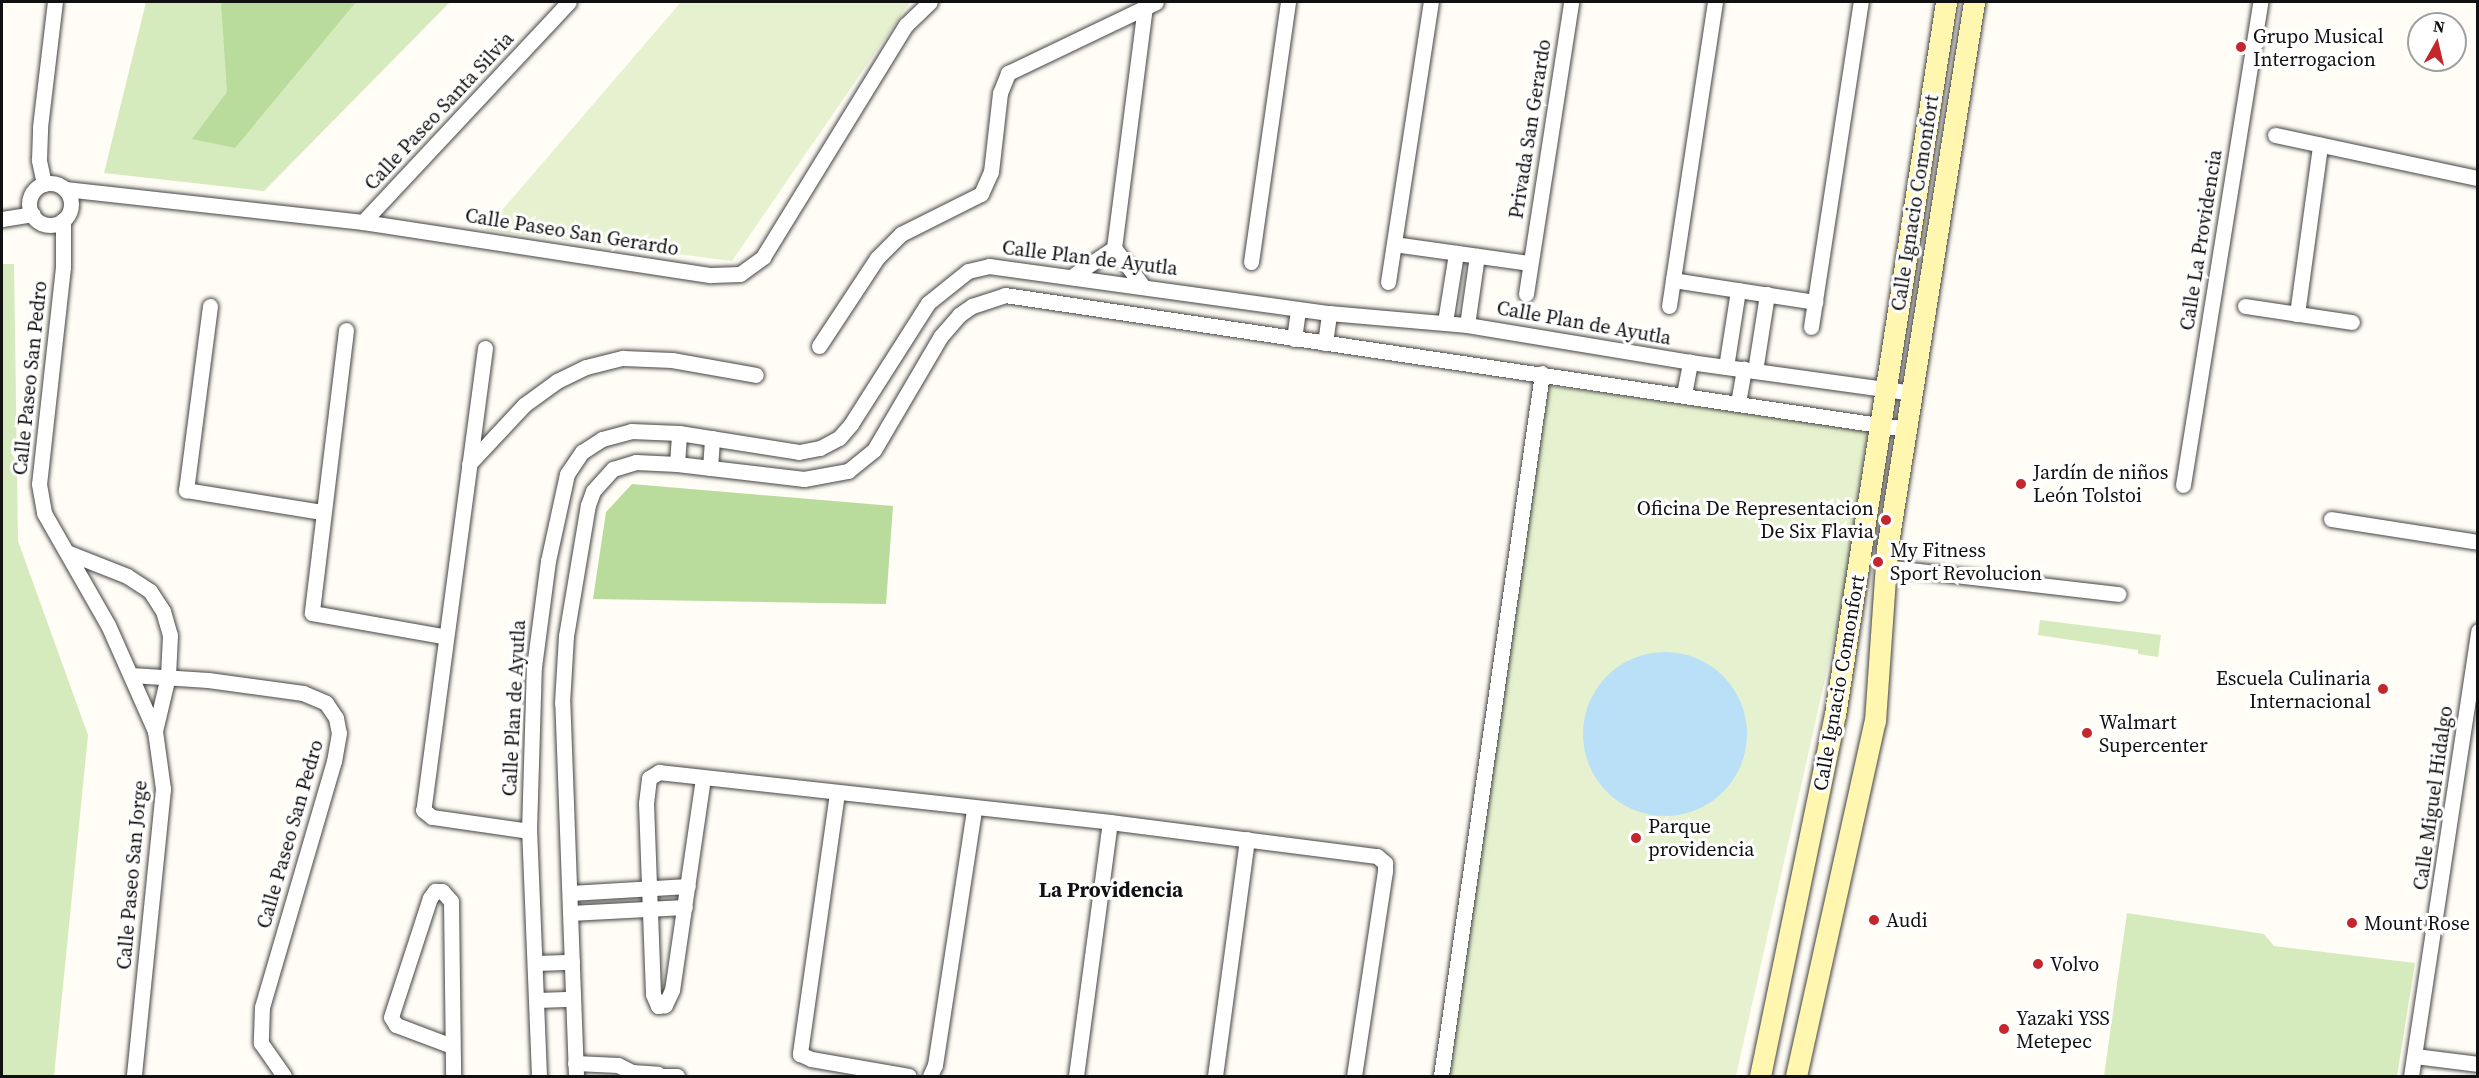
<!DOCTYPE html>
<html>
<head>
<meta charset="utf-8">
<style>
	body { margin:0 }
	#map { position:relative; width:2479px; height:1078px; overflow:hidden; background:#fffdf5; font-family:"Source Serif 4",serif }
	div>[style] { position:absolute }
	.green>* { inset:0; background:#d5ebbd }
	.forest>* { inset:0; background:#b9dc9c }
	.pitch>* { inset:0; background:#e6f2cf }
	.water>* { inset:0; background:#b9e0f7 }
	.round { border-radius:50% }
	.roads { filter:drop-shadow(0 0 2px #444) drop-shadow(0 0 2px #444) }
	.minor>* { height:15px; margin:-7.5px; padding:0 7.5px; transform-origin:7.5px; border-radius:7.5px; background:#fff }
	.minor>.ring { margin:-7.5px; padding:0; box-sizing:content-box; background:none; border:15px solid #fff; border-radius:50% }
	.secondary>* { height:21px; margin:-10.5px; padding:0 10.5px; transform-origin:10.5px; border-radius:10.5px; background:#fff6b0 }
	.dots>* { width:16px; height:16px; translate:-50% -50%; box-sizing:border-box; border:3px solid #fff; border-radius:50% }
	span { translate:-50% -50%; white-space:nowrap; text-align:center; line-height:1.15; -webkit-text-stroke:6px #fff; paint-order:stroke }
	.poi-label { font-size:20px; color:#111 }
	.left { translate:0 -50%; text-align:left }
	.right { translate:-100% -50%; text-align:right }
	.street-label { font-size:20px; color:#111 }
	.neighbourhood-label { font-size:21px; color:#111; font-weight:700 }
	.frame { position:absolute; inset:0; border:3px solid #111; pointer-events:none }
	.north { position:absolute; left:2407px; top:12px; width:60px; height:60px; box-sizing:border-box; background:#fff; border:2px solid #a0a0a0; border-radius:50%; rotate:8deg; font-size:16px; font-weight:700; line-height:24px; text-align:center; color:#111 }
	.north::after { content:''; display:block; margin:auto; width:21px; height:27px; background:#c4262e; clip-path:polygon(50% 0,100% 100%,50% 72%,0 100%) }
</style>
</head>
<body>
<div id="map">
	<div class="green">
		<div style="clip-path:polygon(146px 2px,450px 2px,264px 191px,104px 173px)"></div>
		<div style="clip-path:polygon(2px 264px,14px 264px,18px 541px,88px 735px,54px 1076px,2px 1076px)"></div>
		<div style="clip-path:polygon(2040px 620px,2161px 635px,2158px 657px,2138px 654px,2138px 650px,2038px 635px)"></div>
		<div style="clip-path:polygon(2127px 913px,2264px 934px,2274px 946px,2415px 963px,2397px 1076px,2104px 1076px)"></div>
	</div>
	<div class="forest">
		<div style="clip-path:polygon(221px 2px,356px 2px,235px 148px,192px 139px,227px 92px)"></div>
		<div style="clip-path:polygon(632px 484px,893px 506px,886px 604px,593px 599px,606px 512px)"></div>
	</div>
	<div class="pitch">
		<div style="clip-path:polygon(681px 2px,910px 2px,732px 261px,485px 230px)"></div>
		<div style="clip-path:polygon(1549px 386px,1868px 427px,1843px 599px,1736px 1076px,1448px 1076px)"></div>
	</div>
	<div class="water">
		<div class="round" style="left:1583px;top:652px;width:164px;height:164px"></div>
	</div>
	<div class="roads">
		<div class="minor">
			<div style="left:2275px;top:135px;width:208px;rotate:12deg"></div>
			<div class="ring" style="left:29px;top:183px;width:27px;height:27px"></div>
			<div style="left:44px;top:184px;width:25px;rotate:-102deg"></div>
			<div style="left:39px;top:160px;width:33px;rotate:-88deg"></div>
			<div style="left:40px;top:127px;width:126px;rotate:-83.2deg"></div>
			<div style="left:65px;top:189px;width:300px;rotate:6.3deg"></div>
			<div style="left:363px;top:222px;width:352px;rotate:8.7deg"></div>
			<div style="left:711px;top:275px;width:29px;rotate:-2deg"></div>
			<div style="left:740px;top:274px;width:29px;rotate:-36deg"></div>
			<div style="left:763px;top:257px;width:273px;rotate:-58.4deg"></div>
			<div style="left:906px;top:25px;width:33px;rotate:-44deg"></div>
			<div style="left:2px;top:219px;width:31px;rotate:-9deg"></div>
			<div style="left:63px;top:220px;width:47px;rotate:90deg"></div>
			<div style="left:63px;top:267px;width:218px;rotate:96.3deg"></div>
			<div style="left:39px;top:484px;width:29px;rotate:80deg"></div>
			<div style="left:44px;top:513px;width:129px;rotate:60.3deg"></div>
			<div style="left:108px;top:625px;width:116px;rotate:66.1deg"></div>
			<div style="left:155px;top:731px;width:59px;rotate:82.1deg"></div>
			<div style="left:163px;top:789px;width:288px;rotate:95.8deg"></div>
			<div style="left:363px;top:222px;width:301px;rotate:-46.9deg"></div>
			<div style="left:1394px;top:244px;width:137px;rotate:8deg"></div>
			<div style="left:1251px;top:262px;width:263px;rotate:-81.9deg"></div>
			<div style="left:1074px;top:275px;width:48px;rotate:-34deg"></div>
			<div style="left:1673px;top:280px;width:144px;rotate:8.8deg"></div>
			<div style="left:1388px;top:282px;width:283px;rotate:-81.3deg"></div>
			<div style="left:1142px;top:285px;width:46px;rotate:-127.1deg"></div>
			<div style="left:1114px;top:248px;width:243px;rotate:-82.7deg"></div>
			<div style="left:1526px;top:294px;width:295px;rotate:-81.2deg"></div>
			<div style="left:210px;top:306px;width:186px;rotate:97.4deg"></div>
			<div style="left:186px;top:490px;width:138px;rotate:9.2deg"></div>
			<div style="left:1669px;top:306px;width:307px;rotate:-81.4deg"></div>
			<div style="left:2245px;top:306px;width:108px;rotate:8.5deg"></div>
			<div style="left:2297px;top:314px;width:171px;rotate:-82.2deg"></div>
			<div style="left:1445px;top:322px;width:70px;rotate:-80.9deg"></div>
			<div style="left:1467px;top:325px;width:70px;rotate:-81.8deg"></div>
			<div style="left:1811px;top:327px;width:329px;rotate:-81.3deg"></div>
			<div style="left:346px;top:330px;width:285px;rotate:96.9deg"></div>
			<div style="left:312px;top:613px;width:133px;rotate:10deg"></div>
			<div style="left:1294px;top:339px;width:30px;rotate:-82deg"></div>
			<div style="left:1325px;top:343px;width:30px;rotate:-82deg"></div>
			<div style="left:819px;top:346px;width:105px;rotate:-56.6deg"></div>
			<div style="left:877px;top:258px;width:34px;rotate:-45deg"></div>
			<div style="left:901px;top:234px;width:89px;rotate:-26.6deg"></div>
			<div style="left:981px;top:194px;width:24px;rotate:-66deg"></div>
			<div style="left:991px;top:172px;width:80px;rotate:-83.5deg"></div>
			<div style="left:1000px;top:93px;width:22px;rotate:-68deg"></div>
			<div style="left:1008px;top:73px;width:164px;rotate:-25.6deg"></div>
			<div style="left:485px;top:348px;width:466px;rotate:97.6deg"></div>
			<div style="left:423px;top:810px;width:11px;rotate:38deg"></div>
			<div style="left:432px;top:817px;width:98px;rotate:8.2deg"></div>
			<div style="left:1726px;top:367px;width:78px;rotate:-81.1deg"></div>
			<div style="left:1755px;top:371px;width:78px;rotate:-81.1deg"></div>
			<div style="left:1684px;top:394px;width:33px;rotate:-79deg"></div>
			<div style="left:1738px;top:403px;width:35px;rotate:-80deg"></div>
			<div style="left:469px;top:464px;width:81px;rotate:-47deg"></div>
			<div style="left:524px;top:405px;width:41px;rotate:-36deg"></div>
			<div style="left:557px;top:381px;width:32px;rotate:-26deg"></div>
			<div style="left:586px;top:367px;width:38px;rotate:-14deg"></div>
			<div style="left:623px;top:358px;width:49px;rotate:2.3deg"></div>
			<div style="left:672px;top:360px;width:85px;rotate:10.1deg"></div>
			<div style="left:677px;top:464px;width:31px;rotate:-86deg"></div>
			<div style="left:710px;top:468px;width:30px;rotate:-86deg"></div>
			<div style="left:2183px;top:485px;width:489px;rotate:-80.9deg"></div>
			<div style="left:2331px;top:519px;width:149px;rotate:8.9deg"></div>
			<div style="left:69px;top:553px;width:62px;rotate:21.6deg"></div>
			<div style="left:127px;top:576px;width:27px;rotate:33deg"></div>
			<div style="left:150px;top:591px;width:24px;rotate:57deg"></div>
			<div style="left:163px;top:611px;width:25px;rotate:74deg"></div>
			<div style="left:170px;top:635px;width:41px;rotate:92.8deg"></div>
			<div style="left:168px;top:676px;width:57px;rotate:103.3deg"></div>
			<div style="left:1885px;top:567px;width:235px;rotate:6.6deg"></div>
			<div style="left:131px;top:675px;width:77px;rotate:3.7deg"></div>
			<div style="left:208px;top:680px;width:96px;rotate:7.8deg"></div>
			<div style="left:303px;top:693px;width:25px;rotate:23deg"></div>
			<div style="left:326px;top:703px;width:18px;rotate:56deg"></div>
			<div style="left:336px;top:718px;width:15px;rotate:79deg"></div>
			<div style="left:339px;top:733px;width:28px;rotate:100deg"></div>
			<div style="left:334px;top:761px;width:256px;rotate:106.3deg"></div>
			<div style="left:262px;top:1007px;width:36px;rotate:92deg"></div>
			<div style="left:261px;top:1043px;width:40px;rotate:55.1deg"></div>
			<div style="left:703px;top:778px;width:214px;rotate:98.3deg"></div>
			<div style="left:672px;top:990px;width:17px;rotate:115deg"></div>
			<div style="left:665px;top:1005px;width:7px;rotate:172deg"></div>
			<div style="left:658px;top:1006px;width:13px;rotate:-113deg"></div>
			<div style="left:653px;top:994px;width:191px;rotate:-92.1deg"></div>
			<div style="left:646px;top:803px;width:25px;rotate:-83deg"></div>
			<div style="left:649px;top:778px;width:12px;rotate:-31deg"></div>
			<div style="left:659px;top:772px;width:454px;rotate:6.3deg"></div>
			<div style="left:1110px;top:822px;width:269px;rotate:7.3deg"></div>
			<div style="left:1377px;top:856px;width:11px;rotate:41deg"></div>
			<div style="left:1385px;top:863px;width:8px;rotate:90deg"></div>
			<div style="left:1385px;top:871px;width:207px;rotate:98.6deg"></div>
			<div style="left:837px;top:793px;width:264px;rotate:98.1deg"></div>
			<div style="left:800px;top:1054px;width:12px;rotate:24deg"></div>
			<div style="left:811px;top:1059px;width:99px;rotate:9.8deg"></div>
			<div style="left:570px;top:893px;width:118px;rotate:-3.4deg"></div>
			<div style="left:570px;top:913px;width:115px;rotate:-3deg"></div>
			<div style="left:536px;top:963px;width:36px;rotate:-2deg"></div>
			<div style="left:537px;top:1000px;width:36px;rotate:-2deg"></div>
			<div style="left:452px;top:1046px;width:60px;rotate:-159.4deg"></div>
			<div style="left:396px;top:1025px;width:9px;rotate:-122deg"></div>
			<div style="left:391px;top:1017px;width:125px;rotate:-71.9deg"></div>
			<div style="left:430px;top:898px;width:9px;rotate:-54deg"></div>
			<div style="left:435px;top:891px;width:7px"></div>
			<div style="left:442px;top:891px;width:13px;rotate:48deg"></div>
			<div style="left:451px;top:901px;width:175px;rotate:89.3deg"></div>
			<div style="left:2415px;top:1056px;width:64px;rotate:7.2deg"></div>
			<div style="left:575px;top:1063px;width:43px;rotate:2.7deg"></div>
			<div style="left:618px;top:1065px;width:16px;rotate:27deg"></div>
			<div style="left:632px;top:1072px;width:26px;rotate:4deg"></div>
			<div style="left:539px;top:1076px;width:245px;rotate:-92.3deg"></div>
			<div style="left:529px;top:831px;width:164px;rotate:-88.3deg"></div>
			<div style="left:534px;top:667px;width:107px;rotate:-82.5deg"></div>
			<div style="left:548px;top:561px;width:89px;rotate:-77.7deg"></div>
			<div style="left:567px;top:474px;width:27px;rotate:-56deg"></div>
			<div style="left:582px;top:452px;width:24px;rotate:-33deg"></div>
			<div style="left:602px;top:439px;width:30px;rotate:-15deg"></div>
			<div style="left:631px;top:431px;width:48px;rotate:2.4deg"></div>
			<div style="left:679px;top:433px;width:121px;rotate:9deg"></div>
			<div style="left:799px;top:452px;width:21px;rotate:-11deg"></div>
			<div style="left:820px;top:448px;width:21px;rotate:-28deg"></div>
			<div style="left:839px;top:438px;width:18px;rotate:-49deg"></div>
			<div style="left:851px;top:424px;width:143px;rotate:-57.5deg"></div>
			<div style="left:928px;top:303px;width:51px;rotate:-38.7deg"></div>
			<div style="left:968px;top:271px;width:22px;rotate:-13deg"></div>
			<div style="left:989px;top:266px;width:343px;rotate:7.9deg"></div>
			<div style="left:1329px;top:313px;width:139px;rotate:5deg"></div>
			<div style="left:1467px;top:325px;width:226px;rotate:9.4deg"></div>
			<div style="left:1690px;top:362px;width:225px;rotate:7.9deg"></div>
			<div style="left:576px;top:1076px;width:373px;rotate:-92.1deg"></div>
			<div style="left:562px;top:703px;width:67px;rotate:-86.6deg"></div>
			<div style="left:566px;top:636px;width:133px;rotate:-80.5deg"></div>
			<div style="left:588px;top:505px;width:15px;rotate:-70deg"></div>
			<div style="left:593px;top:491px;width:30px;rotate:-48deg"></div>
			<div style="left:613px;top:469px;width:24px;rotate:-17deg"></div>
			<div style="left:636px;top:462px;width:41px;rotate:2.8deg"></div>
			<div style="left:677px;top:464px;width:128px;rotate:6.7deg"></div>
			<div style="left:804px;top:479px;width:45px;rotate:-10.3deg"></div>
			<div style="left:848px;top:471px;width:33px;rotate:-39deg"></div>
			<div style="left:874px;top:450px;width:132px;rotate:-59.6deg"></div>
			<div style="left:941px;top:336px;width:28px;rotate:-49deg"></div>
			<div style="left:959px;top:315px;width:16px;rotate:-35deg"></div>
			<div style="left:972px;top:306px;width:35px;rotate:-18deg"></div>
			<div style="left:1005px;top:295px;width:911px;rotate:8.46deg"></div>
			<div style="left:658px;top:1076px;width:19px"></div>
			<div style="left:930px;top:1076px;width:12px;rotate:-66deg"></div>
			<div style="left:935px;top:1065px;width:258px;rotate:-81.3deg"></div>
			<div style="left:1076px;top:1076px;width:256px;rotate:-82.4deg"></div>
			<div style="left:1215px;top:1076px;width:239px;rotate:-82.3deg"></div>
			<div style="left:1441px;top:1076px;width:710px;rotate:-81.82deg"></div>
			<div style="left:2411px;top:1076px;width:450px;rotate:-81.4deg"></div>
		</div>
		<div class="secondary">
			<div style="left:1760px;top:1076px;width:369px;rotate:-78.3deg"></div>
			<div style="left:1835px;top:715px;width:722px;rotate:-81.15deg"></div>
			<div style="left:1796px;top:1076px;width:364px;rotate:-77.5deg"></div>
			<div style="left:1875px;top:721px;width:172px;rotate:-86deg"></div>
			<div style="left:1887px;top:549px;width:554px;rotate:-80.96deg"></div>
		</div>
	</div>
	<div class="dots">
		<div style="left:2241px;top:47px;background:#c4262e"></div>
		<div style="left:2021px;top:484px;background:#c4262e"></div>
		<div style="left:1886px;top:520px;background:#c4262e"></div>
		<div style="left:1878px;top:562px;background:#c4262e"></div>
		<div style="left:2383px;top:689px;background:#c4262e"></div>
		<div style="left:2087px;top:733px;background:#c4262e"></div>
		<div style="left:1636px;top:838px;background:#c4262e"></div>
		<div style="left:1874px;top:920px;background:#c4262e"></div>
		<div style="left:2352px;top:923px;background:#c4262e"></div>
		<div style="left:2038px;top:964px;background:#c4262e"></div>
		<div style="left:2004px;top:1029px;background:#c4262e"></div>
	</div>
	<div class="poi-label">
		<span class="left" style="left:2253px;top:48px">Grupo Musical<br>Interrogacion</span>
		<span class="left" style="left:2033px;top:484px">Jardín de niños<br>León Tolstoi</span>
		<span class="right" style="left:1874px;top:520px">Oficina De Representacion<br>De Six Flavia</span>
		<span class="left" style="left:1890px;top:562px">My Fitness<br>Sport Revolucion</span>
		<span class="right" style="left:2371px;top:690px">Escuela Culinaria<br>Internacional</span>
		<span class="left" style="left:2099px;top:734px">Walmart<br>Supercenter</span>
		<span class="left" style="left:1648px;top:838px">Parque<br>providencia</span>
		<span class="left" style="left:1886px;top:920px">Audi</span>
		<span class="left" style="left:2364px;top:923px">Mount Rose</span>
		<span class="left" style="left:2050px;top:964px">Volvo</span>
		<span class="left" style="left:2016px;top:1030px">Yazaki YSS<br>Metepec</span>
	</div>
	<div class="street-label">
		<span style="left:439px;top:111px;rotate:-47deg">Calle Paseo Santa Silvia</span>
		<span style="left:1530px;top:129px;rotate:-81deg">Privada San Gerardo</span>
		<span style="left:1915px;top:203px;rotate:-81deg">Calle Ignacio Comonfort</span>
		<span style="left:572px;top:232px;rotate:9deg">Calle Paseo San Gerardo</span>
		<span style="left:2201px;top:240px;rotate:-81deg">Calle La Providencia</span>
		<span style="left:1090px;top:258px;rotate:7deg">Calle Plan de Ayutla</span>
		<span style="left:1584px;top:323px;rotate:10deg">Calle Plan de Ayutla</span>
		<span style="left:30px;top:378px;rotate:-84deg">Calle Paseo San Pedro</span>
		<span style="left:1839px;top:683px;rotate:-80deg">Calle Ignacio Comonfort</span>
		<span style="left:514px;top:708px;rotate:-87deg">Calle Plan de Ayutla</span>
		<span style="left:2433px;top:798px;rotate:-82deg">Calle Miguel Hidalgo</span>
		<span style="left:290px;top:834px;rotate:-74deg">Calle Paseo San Pedro</span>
		<span style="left:132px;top:875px;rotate:-85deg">Calle Paseo San Jorge</span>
	</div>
	<div class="neighbourhood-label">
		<span style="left:1111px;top:890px">La Providencia</span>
	</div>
	<div class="frame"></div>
	<div class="north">N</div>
</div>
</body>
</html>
